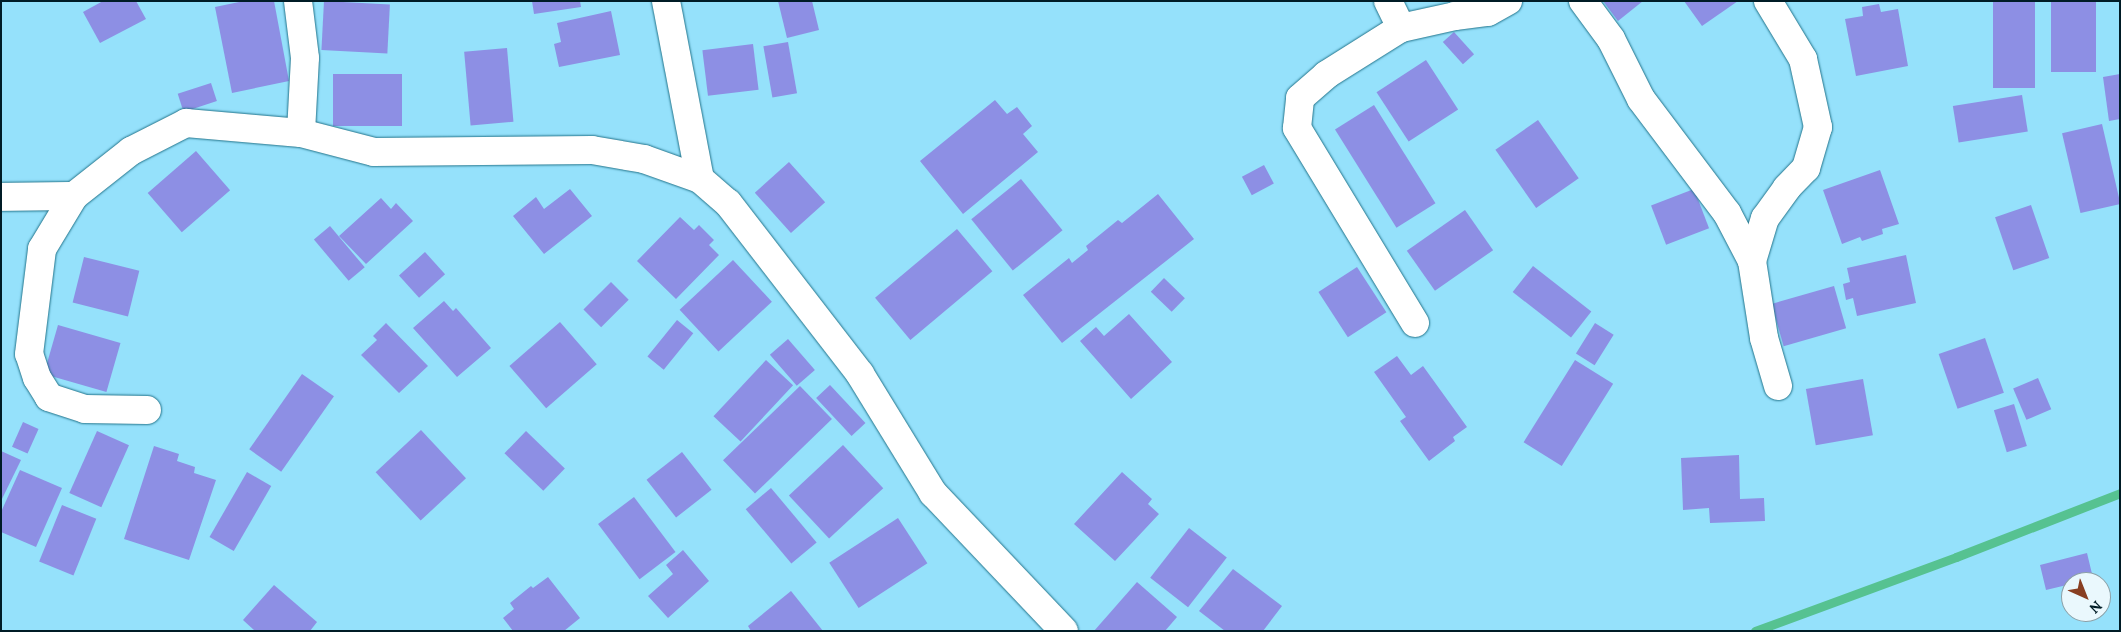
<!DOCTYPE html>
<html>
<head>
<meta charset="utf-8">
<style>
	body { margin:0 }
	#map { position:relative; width:2121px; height:632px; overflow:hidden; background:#95e1fb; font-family:Lora,serif }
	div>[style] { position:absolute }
	.stream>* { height:9px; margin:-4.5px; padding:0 4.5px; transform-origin:4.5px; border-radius:4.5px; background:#56c291 }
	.building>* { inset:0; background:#8d8fe4; transform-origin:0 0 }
	.roads { filter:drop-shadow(0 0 1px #23748b) drop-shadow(0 0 1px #23748b) }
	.minor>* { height:28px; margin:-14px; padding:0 14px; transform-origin:14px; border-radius:14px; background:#fff }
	span { translate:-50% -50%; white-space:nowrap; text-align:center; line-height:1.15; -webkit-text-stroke:5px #eaf8fd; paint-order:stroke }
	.frame { position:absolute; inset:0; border:2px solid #001c26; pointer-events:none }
	.north { position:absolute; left:2061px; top:572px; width:50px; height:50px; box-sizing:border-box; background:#eaf8fd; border:1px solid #8ca0a7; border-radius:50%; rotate:136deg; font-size:14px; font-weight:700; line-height:20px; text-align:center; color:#001c26 }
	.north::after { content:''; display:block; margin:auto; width:18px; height:22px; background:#883f22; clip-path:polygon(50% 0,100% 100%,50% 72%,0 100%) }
</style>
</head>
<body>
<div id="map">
	<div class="stream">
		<div style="left:1755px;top:631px;width:214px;rotate:-20.2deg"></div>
		<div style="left:1956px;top:557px;width:176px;rotate:-21.3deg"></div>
	</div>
	<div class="building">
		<div style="clip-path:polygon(103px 1px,136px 1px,146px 19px,100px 43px,83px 12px)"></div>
		<div style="clip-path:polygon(244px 1px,274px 1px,289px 81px,232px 93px,215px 7px)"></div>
		<div style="left:324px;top:1px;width:66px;height:49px;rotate:3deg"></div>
		<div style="clip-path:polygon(532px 1px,580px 1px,581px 7px,534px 14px)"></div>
		<div style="clip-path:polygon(778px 1px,812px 1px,819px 30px,787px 38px)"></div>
		<div style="clip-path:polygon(1603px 1px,1643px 1px,1618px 21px)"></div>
		<div style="clip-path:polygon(1684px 1px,1738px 1px,1702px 26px)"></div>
		<div style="left:1993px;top:1px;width:42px;height:87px"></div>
		<div style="left:2051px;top:1px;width:45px;height:71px"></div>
		<div style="clip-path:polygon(1879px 4px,1881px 12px,1898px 9px,1908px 66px,1856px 76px,1845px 19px,1863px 16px,1862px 7px)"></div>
		<div style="clip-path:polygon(611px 11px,620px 55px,559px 67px,554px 44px,561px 42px,557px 23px)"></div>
		<div style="left:1454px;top:32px;width:30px;height:15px;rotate:48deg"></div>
		<div style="left:788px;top:42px;width:52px;height:25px;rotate:80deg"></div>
		<div style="left:753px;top:44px;width:46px;height:51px;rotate:83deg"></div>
		<div style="left:507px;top:48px;width:74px;height:43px;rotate:85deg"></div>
		<div style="left:1426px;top:60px;width:59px;height:59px;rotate:57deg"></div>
		<div style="left:333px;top:74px;width:69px;height:52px"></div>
		<div style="clip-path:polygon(2120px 74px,2120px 119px,2109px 121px,2103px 77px)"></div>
		<div style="left:211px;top:83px;width:19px;height:35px;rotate:72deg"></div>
		<div style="left:2022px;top:95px;width:37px;height:70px;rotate:81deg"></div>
		<div style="clip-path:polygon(995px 100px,1007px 114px,1017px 107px,1032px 126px,1023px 134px,1038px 152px,963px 214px,920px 161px)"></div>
		<div style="left:1374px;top:105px;width:116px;height:46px;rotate:58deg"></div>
		<div style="left:1538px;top:120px;width:71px;height:52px;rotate:55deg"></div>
		<div style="left:2102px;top:124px;width:82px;height:41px;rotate:77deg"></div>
		<div style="left:196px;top:151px;width:52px;height:64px;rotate:49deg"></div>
		<div style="left:789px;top:162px;width:54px;height:46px;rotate:48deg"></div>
		<div style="left:1264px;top:165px;width:21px;height:25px;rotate:62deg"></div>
		<div style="clip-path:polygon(1880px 170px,1899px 224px,1882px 229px,1883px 234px,1862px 241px,1860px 237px,1842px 244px,1823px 190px)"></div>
		<div style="left:1021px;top:179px;width:66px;height:64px;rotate:51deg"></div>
		<div style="clip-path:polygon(570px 189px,592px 216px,544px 254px,513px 216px,536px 197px,544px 209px)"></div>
		<div style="left:1694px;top:189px;width:42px;height:46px;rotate:69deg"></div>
		<div style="clip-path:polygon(1158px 194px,1194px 239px,1062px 343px,1023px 295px,1069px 258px,1072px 263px,1088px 250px,1086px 246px,1118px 220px,1122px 223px)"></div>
		<div style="clip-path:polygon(381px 198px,391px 209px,396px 203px,413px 221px,366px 264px,339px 236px)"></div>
		<div style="left:2031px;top:205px;width:56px;height:38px;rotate:71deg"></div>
		<div style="left:1465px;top:210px;width:49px;height:71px;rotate:55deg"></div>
		<div style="clip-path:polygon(680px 217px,694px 230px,699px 225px,714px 240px,709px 245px,719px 255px,676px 299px,637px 261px)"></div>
		<div style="left:330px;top:226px;width:54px;height:21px;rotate:50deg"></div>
		<div style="left:957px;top:229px;width:55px;height:107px;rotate:50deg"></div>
		<div style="left:425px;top:252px;width:30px;height:35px;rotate:48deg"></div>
		<div style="clip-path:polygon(1906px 255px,1916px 303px,1857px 316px,1853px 298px,1846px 300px,1843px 284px,1850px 282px,1847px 268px)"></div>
		<div style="left:84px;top:257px;width:57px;height:47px;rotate:14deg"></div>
		<div style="left:733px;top:260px;width:57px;height:73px;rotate:47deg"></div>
		<div style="left:1533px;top:266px;width:74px;height:33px;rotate:38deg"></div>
		<div style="left:1357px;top:267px;width:54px;height:46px;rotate:57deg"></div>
		<div style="left:1164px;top:278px;width:29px;height:19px;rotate:44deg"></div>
		<div style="left:611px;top:282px;width:25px;height:39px;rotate:45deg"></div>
		<div style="left:1834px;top:286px;width:44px;height:65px;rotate:74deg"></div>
		<div style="clip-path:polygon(444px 301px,453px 311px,456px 308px,491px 348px,457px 377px,413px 328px)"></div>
		<div style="clip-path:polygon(1129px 314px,1172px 362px,1131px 399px,1080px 341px,1096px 327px,1104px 336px)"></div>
		<div style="left:677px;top:320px;width:21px;height:47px;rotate:39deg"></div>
		<div style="left:560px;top:322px;width:56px;height:67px;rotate:49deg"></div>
		<div style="clip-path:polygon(386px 323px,428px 366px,399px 393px,361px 355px,377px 340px,373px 336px)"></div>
		<div style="left:1595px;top:323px;width:22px;height:36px;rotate:32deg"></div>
		<div style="left:58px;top:325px;width:65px;height:51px;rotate:16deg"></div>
		<div style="left:1985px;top:338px;width:58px;height:49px;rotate:71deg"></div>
		<div style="left:788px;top:339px;width:41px;height:24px;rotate:49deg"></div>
		<div style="clip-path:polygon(1397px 356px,1411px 375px,1423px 366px,1467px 427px,1453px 437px,1455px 441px,1429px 461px,1400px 421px,1406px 417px,1374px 372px)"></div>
		<div style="left:766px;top:360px;width:37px;height:77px;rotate:43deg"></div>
		<div style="left:1575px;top:360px;width:45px;height:97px;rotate:32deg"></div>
		<div style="left:302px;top:374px;width:39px;height:92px;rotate:35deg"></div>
		<div style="left:2038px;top:378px;width:34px;height:27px;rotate:67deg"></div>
		<div style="left:1863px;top:379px;width:57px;height:58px;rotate:80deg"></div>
		<div style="left:830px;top:385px;width:52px;height:19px;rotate:47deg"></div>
		<div style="left:800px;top:386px;width:46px;height:107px;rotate:46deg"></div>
		<div style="left:2014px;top:404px;width:44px;height:21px;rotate:73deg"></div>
		<div style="left:23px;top:422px;width:17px;height:27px;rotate:24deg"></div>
		<div style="left:421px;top:430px;width:66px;height:62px;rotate:47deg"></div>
		<div style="left:97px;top:431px;width:35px;height:68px;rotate:24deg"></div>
		<div style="left:526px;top:431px;width:54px;height:31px;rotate:44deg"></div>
		<div style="left:843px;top:445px;width:59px;height:74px;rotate:47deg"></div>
		<div style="clip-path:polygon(154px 446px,179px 454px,177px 461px,195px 467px,194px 473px,216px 480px,189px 560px,124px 539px)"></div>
		<div style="clip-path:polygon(1px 451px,21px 460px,1px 501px)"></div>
		<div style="left:682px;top:452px;width:48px;height:45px;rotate:52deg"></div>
		<div style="clip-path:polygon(1739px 455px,1740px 499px,1764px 498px,1765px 521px,1710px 523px,1709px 508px,1683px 510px,1681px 458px)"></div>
		<div style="clip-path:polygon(20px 470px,62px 488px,36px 547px,1px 532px,1px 512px)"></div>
		<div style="left:247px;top:472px;width:28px;height:75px;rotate:30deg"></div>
		<div style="clip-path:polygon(1122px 472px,1152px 499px,1148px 504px,1159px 514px,1115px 561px,1074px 524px)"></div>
		<div style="left:771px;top:488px;width:71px;height:33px;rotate:50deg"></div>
		<div style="left:634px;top:497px;width:69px;height:45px;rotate:53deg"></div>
		<div style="left:62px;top:505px;width:37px;height:61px;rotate:22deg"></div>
		<div style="left:898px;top:518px;width:54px;height:82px;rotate:57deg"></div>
		<div style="left:1189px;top:528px;width:48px;height:63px;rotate:38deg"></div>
		<div style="clip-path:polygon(683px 550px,709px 581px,668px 618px,648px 596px,673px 574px,666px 565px)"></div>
		<div style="clip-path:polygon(2087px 553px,2093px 578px,2071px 582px,2071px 584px,2046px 590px,2040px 565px)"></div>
		<div style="clip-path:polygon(1233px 569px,1282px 606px,1263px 631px,1225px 631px,1199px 611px)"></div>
		<div style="clip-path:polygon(548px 577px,580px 618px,564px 631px,513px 631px,503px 618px,514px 609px,510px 603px,531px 586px,533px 588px)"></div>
		<div style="clip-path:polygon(1137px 582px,1177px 617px,1165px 631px,1094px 631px)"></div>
		<div style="clip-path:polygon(274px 585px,317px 622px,310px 631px,255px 631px,243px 620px)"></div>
		<div style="clip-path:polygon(791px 591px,823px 631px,751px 631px,748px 626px)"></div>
	</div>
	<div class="roads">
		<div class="minor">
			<div style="left:298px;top:1px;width:57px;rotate:83deg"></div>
			<div style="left:305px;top:58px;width:75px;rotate:93.1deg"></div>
			<div style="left:666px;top:1px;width:181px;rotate:79.2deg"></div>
			<div style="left:1388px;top:1px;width:30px;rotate:64deg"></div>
			<div style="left:1583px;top:1px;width:47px;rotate:53.6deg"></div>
			<div style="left:1611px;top:39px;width:67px;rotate:63.4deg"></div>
			<div style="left:1641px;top:99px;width:143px;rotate:53deg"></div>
			<div style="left:1727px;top:213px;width:54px;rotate:62.5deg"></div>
			<div style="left:1768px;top:1px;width:68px;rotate:58.9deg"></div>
			<div style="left:1803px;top:59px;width:70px;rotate:77.6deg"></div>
			<div style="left:1818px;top:127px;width:43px;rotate:106.3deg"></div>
			<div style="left:1806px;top:168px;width:28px;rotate:134deg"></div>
			<div style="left:1787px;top:188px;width:37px;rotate:126deg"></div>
			<div style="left:1765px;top:218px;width:45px;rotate:106.8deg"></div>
			<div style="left:1752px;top:261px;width:78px;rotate:81.1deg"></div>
			<div style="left:1764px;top:338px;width:50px;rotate:73.7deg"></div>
			<div style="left:1px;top:197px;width:73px;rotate:-0.8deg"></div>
			<div style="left:1415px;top:323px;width:228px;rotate:-121.2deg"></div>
			<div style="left:1297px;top:128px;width:30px;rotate:-84deg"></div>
			<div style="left:1300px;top:98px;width:35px;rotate:-41deg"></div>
			<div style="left:1326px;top:75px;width:89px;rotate:-32.1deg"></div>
			<div style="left:1401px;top:28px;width:55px;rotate:-12.5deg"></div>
			<div style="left:1455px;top:16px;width:33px;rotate:-7deg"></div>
			<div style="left:1488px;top:12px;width:23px;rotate:-29deg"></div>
			<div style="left:147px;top:410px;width:62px;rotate:-179.1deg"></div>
			<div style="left:85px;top:409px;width:38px;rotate:-162deg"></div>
			<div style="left:49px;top:397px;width:22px;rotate:-122deg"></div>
			<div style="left:37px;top:378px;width:25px;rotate:-108deg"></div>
			<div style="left:29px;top:354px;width:106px;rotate:-82.9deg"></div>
			<div style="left:42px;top:249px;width:62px;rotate:-58.9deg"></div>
			<div style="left:74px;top:196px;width:73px;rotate:-38.3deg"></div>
			<div style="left:131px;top:151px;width:62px;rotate:-27deg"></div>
			<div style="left:186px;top:123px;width:115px;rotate:5deg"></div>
			<div style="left:301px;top:133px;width:75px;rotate:14.6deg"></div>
			<div style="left:374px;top:152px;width:218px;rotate:-0.5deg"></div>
			<div style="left:592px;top:150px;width:53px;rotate:9.8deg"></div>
			<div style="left:644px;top:159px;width:59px;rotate:19.7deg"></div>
			<div style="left:700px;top:179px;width:37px;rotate:41deg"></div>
			<div style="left:728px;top:203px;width:216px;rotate:52.3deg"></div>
			<div style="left:860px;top:374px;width:140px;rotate:58.5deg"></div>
			<div style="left:933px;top:493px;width:190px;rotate:46.5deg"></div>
		</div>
	</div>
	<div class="frame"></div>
	<div class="north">N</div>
</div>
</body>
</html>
